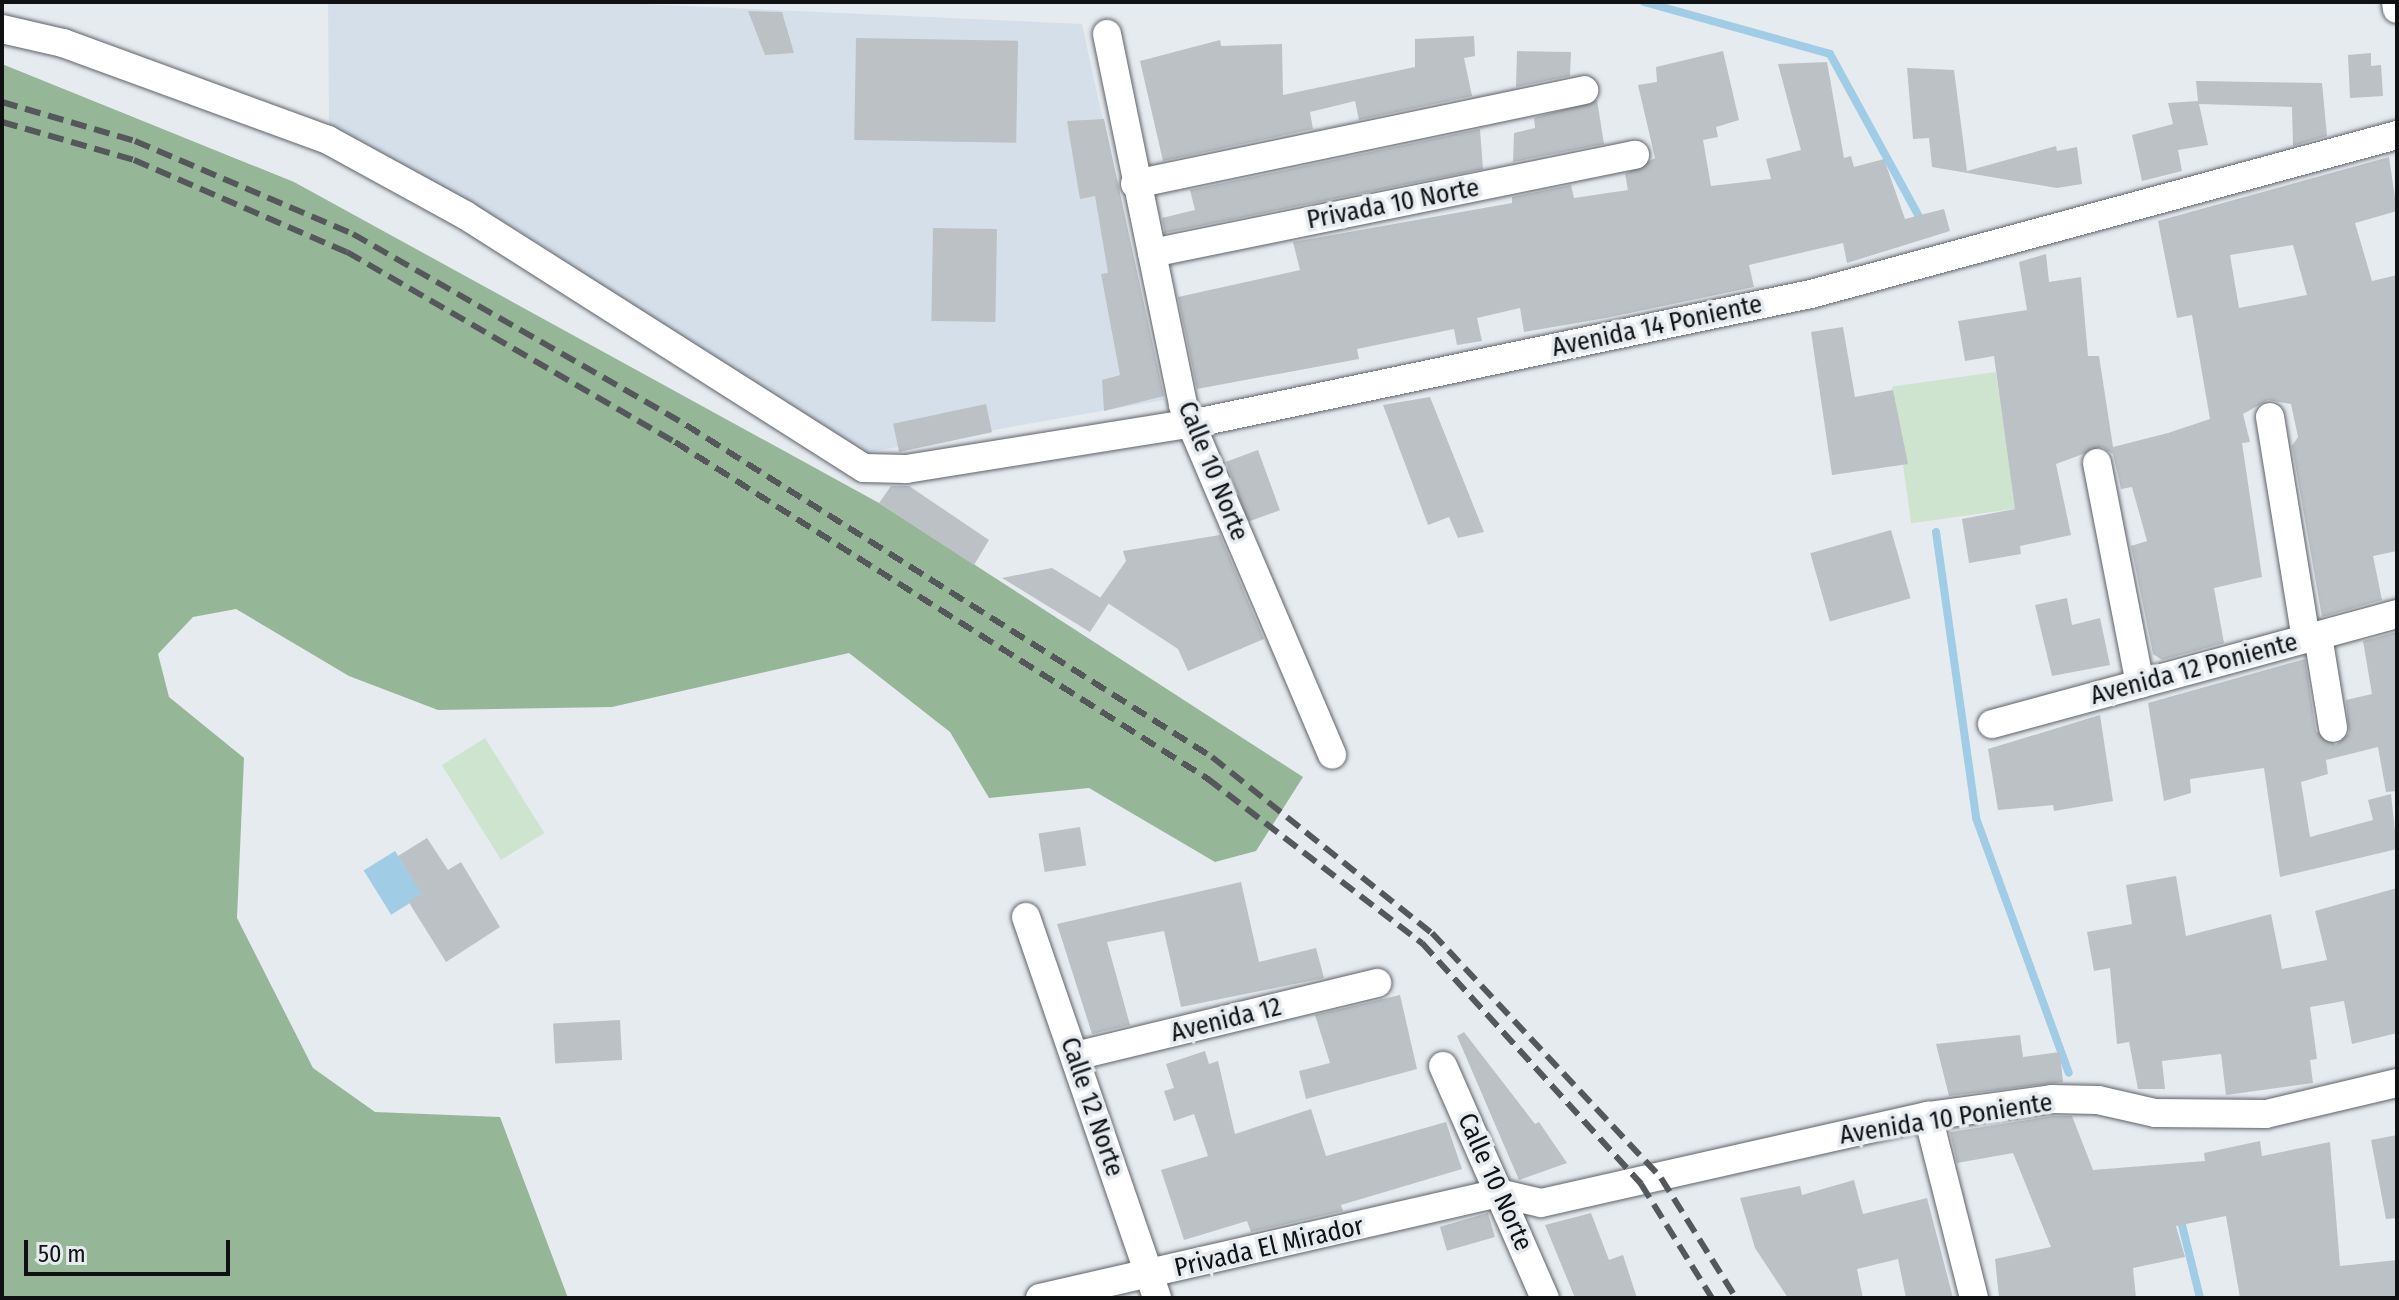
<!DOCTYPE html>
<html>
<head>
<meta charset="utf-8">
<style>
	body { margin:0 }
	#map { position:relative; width:2399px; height:1300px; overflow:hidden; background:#e6ebf0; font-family:"Fira Sans Condensed",sans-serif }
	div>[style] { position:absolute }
	.built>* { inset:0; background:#d5dfea }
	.green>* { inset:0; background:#cee4ce; transform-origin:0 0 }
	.forest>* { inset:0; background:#96b797 }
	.water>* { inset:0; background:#a0cce5; transform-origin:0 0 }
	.stream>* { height:8px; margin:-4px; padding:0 4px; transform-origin:4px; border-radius:4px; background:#a0cce5 }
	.building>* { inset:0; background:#bcc1c5; transform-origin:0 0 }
	.roads { filter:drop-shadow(0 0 2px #5f6368) drop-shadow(0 0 2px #5f6368) }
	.street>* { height:28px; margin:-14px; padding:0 14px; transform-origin:14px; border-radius:14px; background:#fff }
	.rail>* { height:6px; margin-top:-3px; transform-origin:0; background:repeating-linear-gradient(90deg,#55585a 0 16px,transparent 0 24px) }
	span { translate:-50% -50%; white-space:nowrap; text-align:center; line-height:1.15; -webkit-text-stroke:7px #e6ebf0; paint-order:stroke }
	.street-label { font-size:26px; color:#0f1112 }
	.frame { position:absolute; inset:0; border:4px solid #0f1112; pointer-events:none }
	.scale { position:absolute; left:24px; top:1240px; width:206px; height:36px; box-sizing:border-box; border:4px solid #0f1112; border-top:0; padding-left:10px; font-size:24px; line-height:28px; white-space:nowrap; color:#0f1112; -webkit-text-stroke:6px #e6ebf0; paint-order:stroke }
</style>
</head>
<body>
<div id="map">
	<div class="built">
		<div style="clip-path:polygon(328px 2px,596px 2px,1082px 24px,1164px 400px,858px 454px,516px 229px,329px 129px)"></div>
	</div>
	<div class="green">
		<div style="left:1996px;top:372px;width:138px;height:105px;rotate:82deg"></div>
		<div style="left:485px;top:738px;width:112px;height:51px;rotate:58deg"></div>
	</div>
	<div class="forest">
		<div style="clip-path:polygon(2px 64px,294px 182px,879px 503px,1303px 777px,1256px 851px,1215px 862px,1089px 788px,989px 798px,950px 732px,849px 653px,612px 707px,438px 710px,349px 676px,236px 609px,193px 617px,158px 654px,169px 697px,244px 758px,237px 918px,313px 1068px,375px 1112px,500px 1117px,568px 1298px,2px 1298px)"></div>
	</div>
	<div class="water">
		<div style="left:395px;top:851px;width:52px;height:37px;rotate:58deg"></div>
	</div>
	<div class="stream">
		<div style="left:1644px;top:2px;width:193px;rotate:15.6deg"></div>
		<div style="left:1830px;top:54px;width:194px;rotate:61.3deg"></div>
		<div style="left:1936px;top:532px;width:289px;rotate:82deg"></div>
		<div style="left:1976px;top:818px;width:271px;rotate:70deg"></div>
		<div style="left:2180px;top:1217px;width:83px;rotate:76.1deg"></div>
	</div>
	<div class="building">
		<div style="clip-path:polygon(748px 11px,782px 12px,794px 53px,765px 55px)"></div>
		<div style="clip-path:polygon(1474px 36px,1475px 56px,1464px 58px,1472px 96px,1359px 120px,1355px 101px,1310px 112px,1313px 129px,1163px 161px,1140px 61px,1220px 40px,1221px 46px,1282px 44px,1283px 95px,1415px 67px,1415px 39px)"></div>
		<div style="left:856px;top:38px;width:162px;height:102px;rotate:1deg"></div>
		<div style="clip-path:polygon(1517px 51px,1571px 52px,1570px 76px,1516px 87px)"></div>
		<div style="clip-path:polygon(1723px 51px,1739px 120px,1716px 127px,1718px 137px,1703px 140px,1711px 186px,1771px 179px,1766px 159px,1801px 150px,1778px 64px,1827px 62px,1844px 158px,1851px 156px,1854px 167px,1884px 159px,1905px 219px,1944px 209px,1950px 231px,1847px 263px,1843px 243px,1749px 265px,1754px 287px,1606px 318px,1524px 332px,1520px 308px,1477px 318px,1482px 341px,1457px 345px,1454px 329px,1357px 349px,1359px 359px,1197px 389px,1178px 297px,1300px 270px,1293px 242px,1512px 203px,1512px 197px,1571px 185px,1574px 198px,1628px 190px,1625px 174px,1655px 158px,1638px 85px,1657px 82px,1656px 67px)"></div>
		<div style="clip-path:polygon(2371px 53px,2371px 66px,2381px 65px,2383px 96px,2350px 98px,2348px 55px)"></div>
		<div style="clip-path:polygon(1907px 68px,1954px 70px,1967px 171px,2056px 146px,2057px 151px,2077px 147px,2082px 184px,2057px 188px,1932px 167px,1929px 138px,1913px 139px)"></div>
		<div style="clip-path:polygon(2196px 81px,2322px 83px,2327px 136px,2293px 146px,2292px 107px,2199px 104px,2208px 145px,2178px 150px,2182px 171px,2142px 181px,2132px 135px,2173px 124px,2168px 103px,2198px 101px)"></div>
		<div style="clip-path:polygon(1597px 100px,1604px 144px,1513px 162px,1514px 133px,1535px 128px,1534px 118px)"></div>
		<div style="clip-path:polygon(1104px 119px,1164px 396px,1104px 411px,1102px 380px,1120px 375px,1101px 274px,1108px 273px,1095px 196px,1080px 199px,1067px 121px)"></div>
		<div style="clip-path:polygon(1480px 129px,1483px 169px,1165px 233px,1162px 218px,1195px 210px,1190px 190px)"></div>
		<div style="clip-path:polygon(evenodd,2389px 157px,2397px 211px,2355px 223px,2372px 281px,2397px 275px,2397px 551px,2373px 556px,2382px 600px,2322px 617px,2292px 446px,2298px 437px,2291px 404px,2268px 400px,2243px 414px,2250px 442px,2242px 443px,2262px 577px,2214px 588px,2224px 643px,2162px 660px,2153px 654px,2131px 546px,2147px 541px,2132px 487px,2121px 489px,2113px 454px,2102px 447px,2056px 464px,2071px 535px,2020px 546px,2021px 554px,1969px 563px,1962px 519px,2015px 509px,1994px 356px,1965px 361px,1958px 321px,2027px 310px,2019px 262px,2046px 254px,2049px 282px,2081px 277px,2088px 356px,2099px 356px,2113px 447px,2168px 433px,2210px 419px,2192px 315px,2177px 318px,2158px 221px,2389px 157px,2293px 245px,2307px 295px,2239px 308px,2230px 255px,2293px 245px)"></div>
		<div style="left:933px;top:228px;width:64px;height:93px;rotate:1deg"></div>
		<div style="clip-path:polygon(1843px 327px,1855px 397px,1893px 390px,1908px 464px,1832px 475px,1811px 332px)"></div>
		<div style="clip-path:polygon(1430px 397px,1484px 532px,1458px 538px,1449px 517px,1428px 525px,1383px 405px)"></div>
		<div style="left:986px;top:404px;width:29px;height:95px;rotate:78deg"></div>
		<div style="left:1258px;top:450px;width:64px;height:34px;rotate:70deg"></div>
		<div style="clip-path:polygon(891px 486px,909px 486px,989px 540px,974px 565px,879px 503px)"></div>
		<div style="left:1891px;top:530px;width:71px;height:84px;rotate:74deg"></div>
		<div style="clip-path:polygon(1220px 535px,1264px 639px,1188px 671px,1178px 649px,1100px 598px,1126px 561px,1123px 551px)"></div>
		<div style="clip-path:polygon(1052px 568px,1109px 603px,1090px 632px,1002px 578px)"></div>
		<div style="clip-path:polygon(2067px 598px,2072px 625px,2100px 618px,2110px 665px,2052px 676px,2035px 605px)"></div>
		<div style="clip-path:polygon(2397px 632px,2397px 791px,2386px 792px,2378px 747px,2326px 760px,2328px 774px,2301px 782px,2310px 837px,2373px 820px,2368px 800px,2391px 794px,2397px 849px,2280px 877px,2264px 768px,2190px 779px,2191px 793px,2164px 801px,2148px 703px,2305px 659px,2316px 731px,2336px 745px,2349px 733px,2346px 700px,2372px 694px,2363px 641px)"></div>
		<div style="clip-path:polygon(2100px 715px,2113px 801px,2054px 811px,2053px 805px,1998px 810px,1988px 749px)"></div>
		<div style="left:1080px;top:827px;width:39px;height:42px;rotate:81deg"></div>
		<div style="clip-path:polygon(427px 838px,448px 870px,461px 862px,500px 927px,446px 962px,408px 901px,422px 895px,398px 856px)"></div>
		<div style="clip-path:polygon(2176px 876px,2186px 936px,2271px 914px,2282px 969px,2327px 960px,2315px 911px,2397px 888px,2397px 1033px,2352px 1044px,2344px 1001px,2310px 1007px,2317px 1059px,2310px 1060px,2313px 1083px,2226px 1095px,2221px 1054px,2162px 1061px,2165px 1089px,2138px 1089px,2129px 1042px,2117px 1044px,2110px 968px,2094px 971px,2087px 932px,2132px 924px,2126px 885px)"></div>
		<div style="clip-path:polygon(1241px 882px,1259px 962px,1316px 948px,1324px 978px,1181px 1007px,1164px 931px,1107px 942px,1130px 1025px,1092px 1034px,1057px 924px)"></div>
		<div style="clip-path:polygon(1400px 995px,1417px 1069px,1306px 1099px,1299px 1071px,1330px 1063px,1315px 1015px)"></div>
		<div style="left:620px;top:1020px;width:40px;height:67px;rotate:87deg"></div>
		<div style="clip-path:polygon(1464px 1032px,1535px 1124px,1539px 1122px,1567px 1163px,1519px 1180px,1457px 1036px)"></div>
		<div style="clip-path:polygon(2020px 1035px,2023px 1057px,2060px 1052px,2063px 1082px,1949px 1096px,1936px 1044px)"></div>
		<div style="clip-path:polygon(1205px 1051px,1209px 1064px,1218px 1061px,1235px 1134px,1311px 1109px,1326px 1156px,1446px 1122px,1462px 1169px,1341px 1205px,1343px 1211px,1251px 1232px,1247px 1221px,1184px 1240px,1161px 1170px,1208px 1156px,1194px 1114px,1174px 1121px,1164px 1091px,1174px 1088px,1166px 1064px)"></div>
		<div style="clip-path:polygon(2053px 1116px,2072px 1116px,2093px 1170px,2205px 1161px,2204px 1153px,2260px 1141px,2262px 1156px,2330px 1142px,2340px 1266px,2397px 1260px,2397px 1298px,2240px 1298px,2226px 1216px,2176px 1226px,2185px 1257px,2133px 1268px,2136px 1298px,1999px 1298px,1995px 1259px,2051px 1247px,2013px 1153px,1957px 1163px,1950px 1132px)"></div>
		<div style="clip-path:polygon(2397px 1135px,2397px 1218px,2386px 1219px,2371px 1140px)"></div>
		<div style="clip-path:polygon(1854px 1180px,1863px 1214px,1927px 1198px,1953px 1298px,1906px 1298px,1898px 1259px,1857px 1269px,1863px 1298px,1788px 1298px,1755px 1248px,1740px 1198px,1800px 1186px,1802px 1195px)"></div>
		<div style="left:1488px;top:1213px;width:25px;height:50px;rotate:74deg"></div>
		<div style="clip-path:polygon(1591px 1213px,1609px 1260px,1623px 1255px,1637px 1298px,1575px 1298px,1545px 1225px)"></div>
	</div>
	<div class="roads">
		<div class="street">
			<div style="left:2396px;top:2px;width:7px;rotate:82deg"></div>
			<div style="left:2px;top:29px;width:63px;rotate:12.9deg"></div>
			<div style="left:63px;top:43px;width:282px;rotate:20.1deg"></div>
			<div style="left:328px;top:140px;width:156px;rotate:28.7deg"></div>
			<div style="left:465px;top:215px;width:472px;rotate:32.4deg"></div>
			<div style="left:864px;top:468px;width:42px;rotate:1.4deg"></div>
			<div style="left:906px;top:469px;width:303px;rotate:-9.1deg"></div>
			<div style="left:1205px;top:421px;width:619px;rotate:-11.84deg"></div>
			<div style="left:1811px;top:294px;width:607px;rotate:-15.18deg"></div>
			<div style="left:1107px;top:34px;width:379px;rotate:78.4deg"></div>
			<div style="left:1183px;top:405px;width:380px;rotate:66.9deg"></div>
			<div style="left:1135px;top:184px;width:459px;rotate:-11.8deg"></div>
			<div style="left:1152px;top:253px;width:493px;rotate:-11.5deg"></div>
			<div style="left:2270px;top:417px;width:225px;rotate:80.8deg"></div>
			<div style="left:2097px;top:463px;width:225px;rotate:79deg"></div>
			<div style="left:2318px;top:636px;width:93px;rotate:80.7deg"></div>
			<div style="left:1992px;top:724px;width:420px;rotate:-15.2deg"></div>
			<div style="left:1026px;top:917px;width:403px;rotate:71deg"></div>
			<div style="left:1075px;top:1056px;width:311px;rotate:-13.6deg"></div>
			<div style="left:1443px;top:1066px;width:253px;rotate:66.3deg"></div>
			<div style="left:1928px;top:1116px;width:188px;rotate:75.8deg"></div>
			<div style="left:1040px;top:1298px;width:470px;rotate:-12.9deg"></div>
			<div style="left:1498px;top:1193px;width:44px;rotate:13.1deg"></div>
			<div style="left:1541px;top:1203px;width:397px;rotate:-12.7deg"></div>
			<div style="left:1928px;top:1116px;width:125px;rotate:-7.8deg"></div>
			<div style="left:2052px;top:1099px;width:46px;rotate:1.2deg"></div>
			<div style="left:2098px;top:1100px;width:58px;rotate:12.8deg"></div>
			<div style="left:2155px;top:1113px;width:111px;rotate:0.5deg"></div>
			<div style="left:2266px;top:1114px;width:135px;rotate:-13.3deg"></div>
		</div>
	</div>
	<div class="rail">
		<div style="left:2px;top:102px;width:139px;rotate:16.3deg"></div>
		<div style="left:135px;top:141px;width:237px;rotate:23.1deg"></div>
		<div style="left:353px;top:234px;width:384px;rotate:29.8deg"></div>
		<div style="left:686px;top:425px;width:622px;rotate:32.26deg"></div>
		<div style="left:1212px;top:757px;width:282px;rotate:38.7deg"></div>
		<div style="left:1432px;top:933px;width:335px;rotate:46.9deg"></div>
		<div style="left:1661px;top:1178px;width:142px;rotate:58deg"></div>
		<div style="left:2px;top:122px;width:137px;rotate:16.1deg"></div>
		<div style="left:134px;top:160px;width:232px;rotate:23.4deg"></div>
		<div style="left:347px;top:252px;width:379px;rotate:30.1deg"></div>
		<div style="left:675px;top:442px;width:631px;rotate:32.3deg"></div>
		<div style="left:1208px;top:779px;width:270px;rotate:37.5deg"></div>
		<div style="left:1422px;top:943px;width:326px;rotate:47.7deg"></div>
		<div style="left:1641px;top:1184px;width:134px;rotate:58.1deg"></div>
	</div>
	<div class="street-label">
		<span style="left:1393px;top:204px;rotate:-11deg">Privada 10 Norte</span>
		<span style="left:1657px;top:326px;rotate:-12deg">Avenida 14 Poniente</span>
		<span style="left:1213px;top:471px;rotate:68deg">Calle 10 Norte</span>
		<span style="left:2194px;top:669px;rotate:-15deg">Avenida 12 Poniente</span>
		<span style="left:1226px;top:1020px;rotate:-14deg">Avenida 12</span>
		<span style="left:1092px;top:1107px;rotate:71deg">Calle 12 Norte</span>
		<span style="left:1946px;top:1119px;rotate:-9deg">Avenida 10 Poniente</span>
		<span style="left:1495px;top:1182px;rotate:66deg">Calle 10 Norte</span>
		<span style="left:1269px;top:1247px;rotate:-13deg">Privada El Mirador</span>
	</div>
	<div class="frame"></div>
	<div class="scale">50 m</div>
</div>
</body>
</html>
